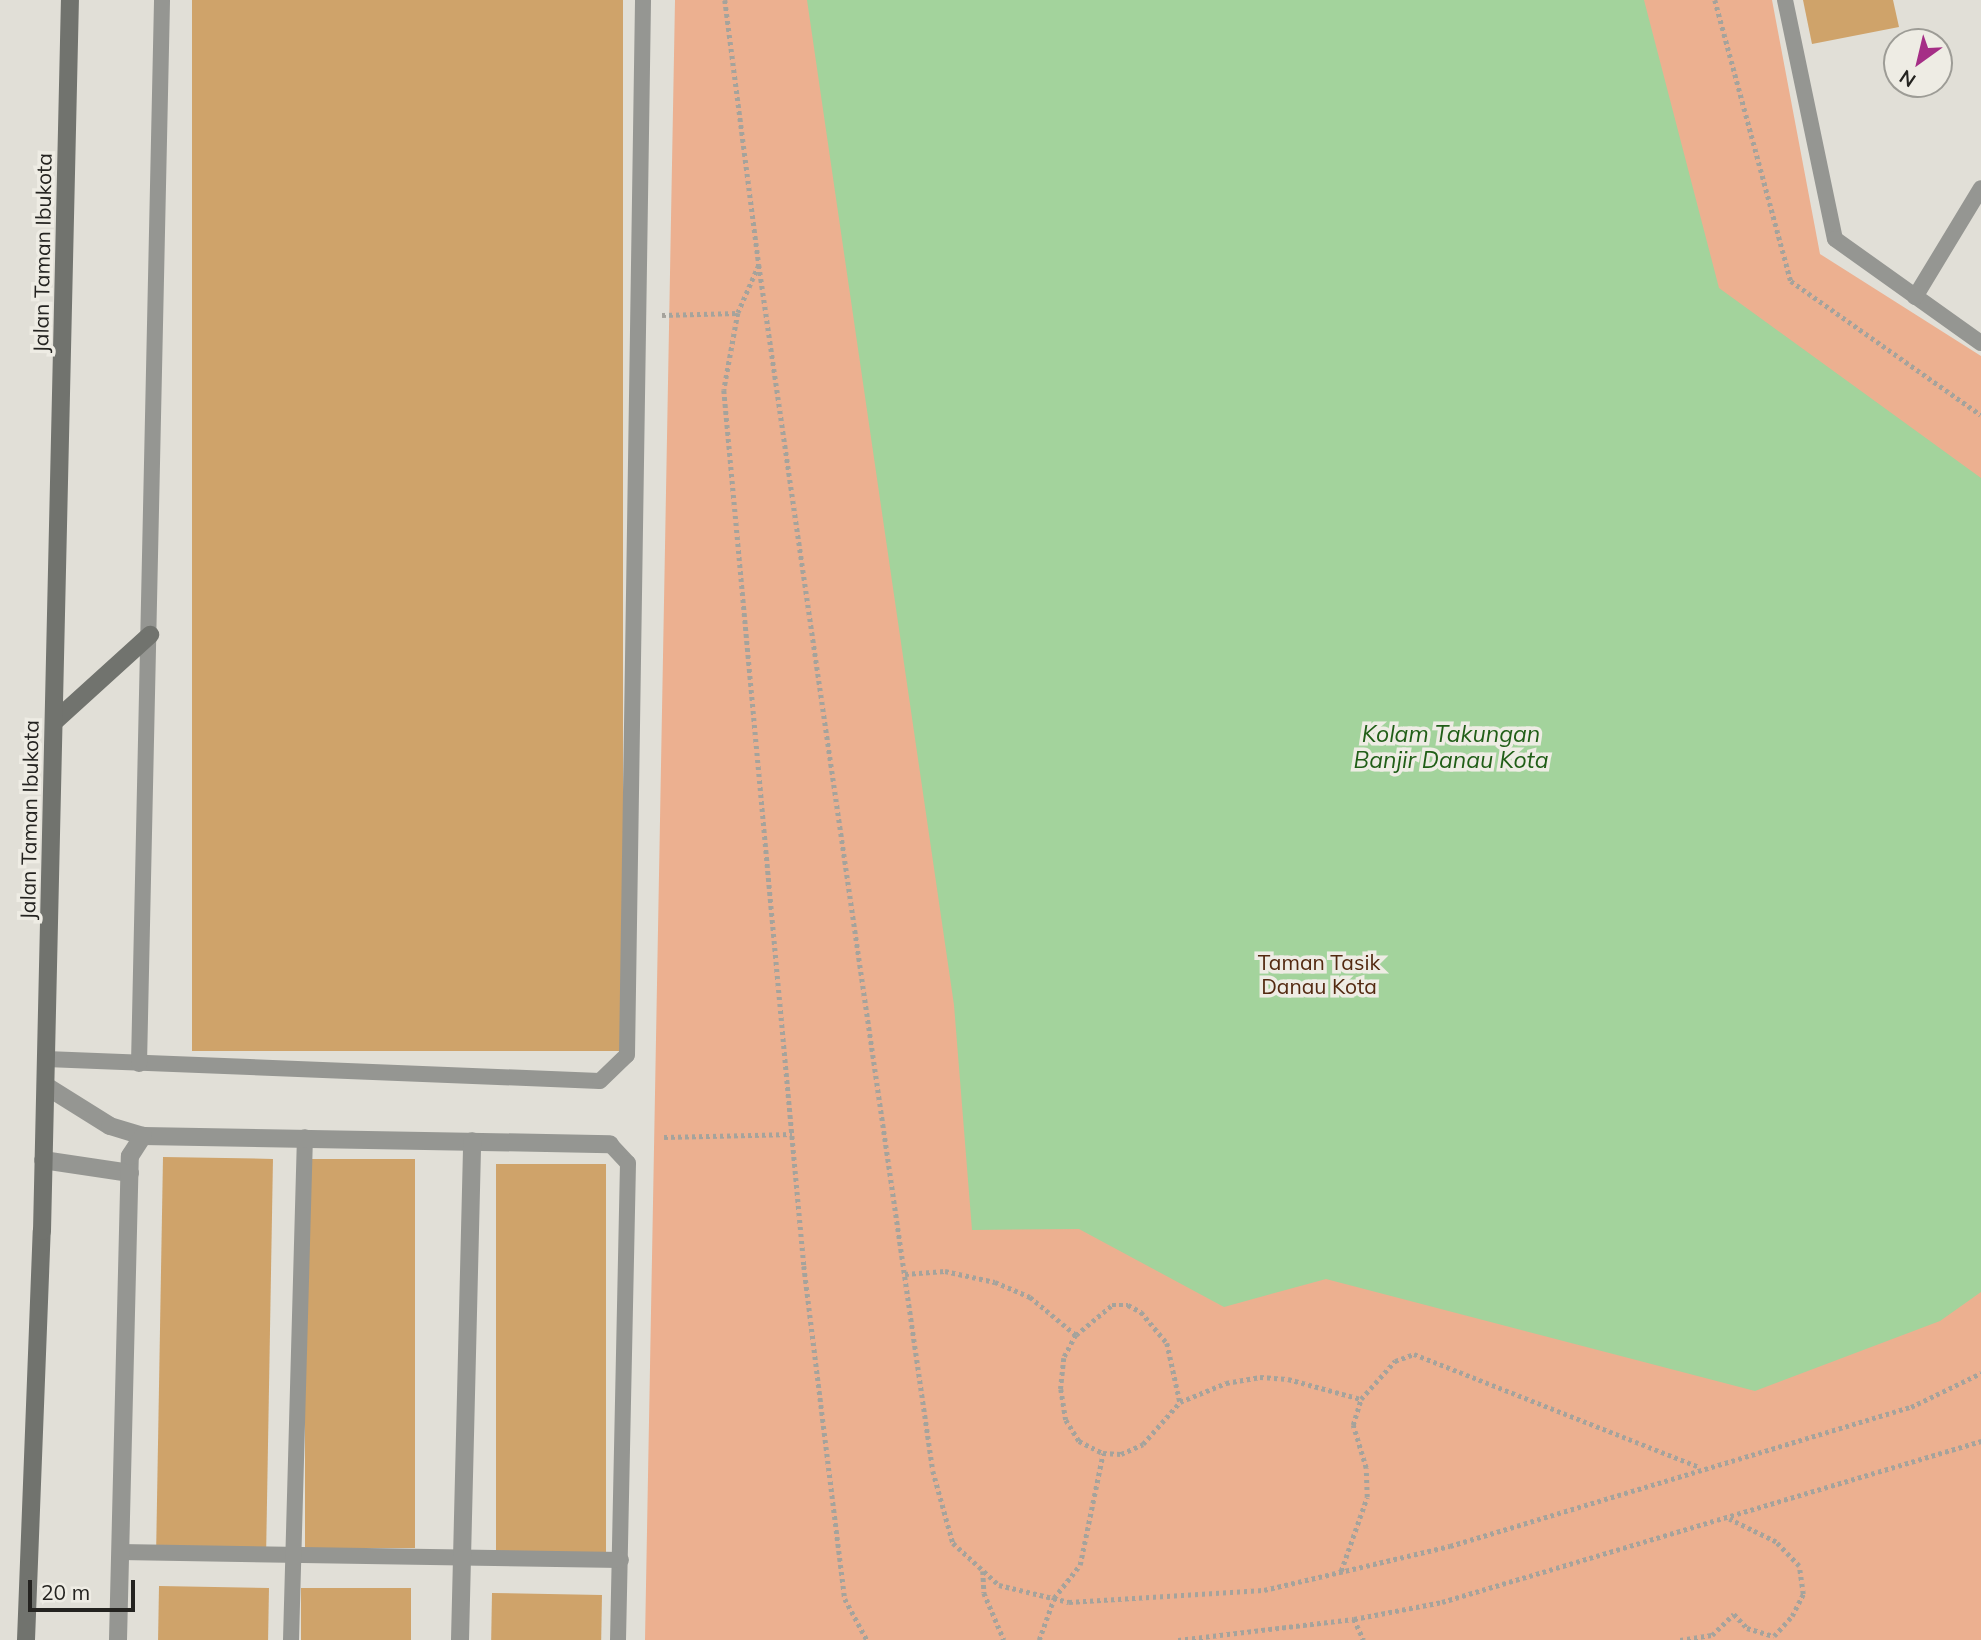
<!DOCTYPE html>
<html>
<head>
<meta charset="utf-8">
<style>
	body { margin:0 }
	#map { position:relative; width:1981px; height:1640px; overflow:hidden; background:#e1dfd7; font-family:Mulish,sans-serif }
	div>[style] { position:absolute }
	.green>* { inset:0; background:#ecb090 }
	.water>* { inset:0; background:#a3d39c }
	.building>* { inset:0; background:#cfa36a; transform-origin:0 0 }
	.path>* { height:4.5px; margin-top:-2.25px; transform-origin:0; background:repeating-linear-gradient(90deg,#a5a39c 0 3.5px,transparent 0 7px) }
	.lane>* { height:16px; margin:-8px; padding:0 8px; transform-origin:8px; border-radius:8px; background:#959692 }
	.street>* { height:18px; margin:-9px; padding:0 9px; transform-origin:9px; border-radius:9px; background:#959692 }
	.secondary>* { height:18px; margin:-9px; padding:0 9px; transform-origin:9px; border-radius:9px; background:#71736e }
	span { translate:-50% -50%; white-space:nowrap; text-align:center; line-height:1.15; -webkit-text-stroke:7px #eeece4; paint-order:stroke }
	.street-label { font-size:21px; color:#242320 }
	.park-label { font-size:21px; color:#532910 }
	.water-label { font-size:23px; color:#205e17; font-style:italic }
	.north { position:absolute; left:1883px; top:28px; width:70px; height:70px; box-sizing:border-box; background:#eeece4; border:2px solid #9d9c96; border-radius:50%; rotate:214deg; font-size:19px; font-weight:700; line-height:28px; text-align:center; color:#242320 }
	.north::after { content:''; display:block; margin:auto; width:24px; height:32px; background:#a52e86; clip-path:polygon(50% 0,100% 100%,50% 72%,0 100%) }
	.scale { position:absolute; left:28px; top:1580px; width:107px; height:32px; box-sizing:border-box; border:4px solid #242320; border-top:0; padding-left:9px; font-size:21px; line-height:24px; white-space:nowrap; color:#242320; -webkit-text-stroke:5px #eeece4; paint-order:stroke }
</style>
</head>
<body>
<div id="map">
	<div class="green">
		<div style="clip-path:polygon(675px 0,1772px 0,1820px 254px,1981px 356px,1981px 1640px,645px 1640px)"></div>
	</div>
	<div class="water">
		<div style="clip-path:polygon(807px 0,1644px 0,1719px 288px,1981px 478px,1981px 1292px,1940px 1321px,1755px 1391px,1326px 1279px,1224px 1307px,1079px 1229px,972px 1230px,954px 1005px)"></div>
	</div>
	<div class="building">
		<div style="left:192px;top:0;width:431px;height:1051px"></div>
		<div style="clip-path:polygon(1803px 0,1893px 0,1899px 27px,1812px 44px)"></div>
		<div style="left:163px;top:1157px;width:110px;height:390px;rotate:1deg"></div>
		<div style="left:305px;top:1159px;width:110px;height:389px"></div>
		<div style="left:496px;top:1164px;width:110px;height:389px"></div>
		<div style="left:159px;top:1586px;width:110px;height:54px;rotate:1deg"></div>
		<div style="left:301px;top:1588px;width:110px;height:52px"></div>
		<div style="left:492px;top:1593px;width:110px;height:47px;rotate:1deg"></div>
	</div>
	<div class="path">
		<div style="left:725px;top:0;width:267px;rotate:82.7deg"></div>
		<div style="left:759px;top:265px;width:1218px;rotate:81.79deg"></div>
		<div style="left:933px;top:1471px;width:75px;rotate:74.5deg"></div>
		<div style="left:953px;top:1543px;width:62px;rotate:42.4deg"></div>
		<div style="left:999px;top:1585px;width:72px;rotate:13.7deg"></div>
		<div style="left:1069px;top:1602px;width:195px;rotate:-3.5deg"></div>
		<div style="left:1264px;top:1590px;width:191px;rotate:-13.3deg"></div>
		<div style="left:1450px;top:1546px;width:481px;rotate:-16.8deg"></div>
		<div style="left:1911px;top:1407px;width:78px;rotate:-25.9deg"></div>
		<div style="left:1715px;top:0;width:291px;rotate:74.9deg"></div>
		<div style="left:1791px;top:281px;width:232px;rotate:35.2deg"></div>
		<div style="left:759px;top:265px;width:52px;rotate:113.6deg"></div>
		<div style="left:738px;top:313px;width:78px;rotate:100.3deg"></div>
		<div style="left:724px;top:390px;width:880px;rotate:84.78deg"></div>
		<div style="left:804px;top:1266px;width:336px;rotate:83deg"></div>
		<div style="left:845px;top:1599px;width:47px;rotate:61.8deg"></div>
		<div style="left:662px;top:315px;width:76px;rotate:-1.5deg"></div>
		<div style="left:664px;top:1137px;width:128px;rotate:-1.3deg"></div>
		<div style="left:905px;top:1274px;width:40px;rotate:-4.3deg"></div>
		<div style="left:945px;top:1271px;width:51px;rotate:12.4deg"></div>
		<div style="left:995px;top:1282px;width:38px;rotate:23deg"></div>
		<div style="left:1030px;top:1297px;width:60px;rotate:39.6deg"></div>
		<div style="left:1076px;top:1335px;width:26px;rotate:118deg"></div>
		<div style="left:1064px;top:1358px;width:31px;rotate:96deg"></div>
		<div style="left:1061px;top:1389px;width:31px;rotate:81deg"></div>
		<div style="left:1066px;top:1420px;width:25px;rotate:58deg"></div>
		<div style="left:1079px;top:1441px;width:27px;rotate:27deg"></div>
		<div style="left:1076px;top:1335px;width:47px;rotate:-39.8deg"></div>
		<div style="left:1112px;top:1305px;width:16px"></div>
		<div style="left:1128px;top:1305px;width:15px;rotate:28deg"></div>
		<div style="left:1141px;top:1312px;width:40px;rotate:50deg"></div>
		<div style="left:1167px;top:1343px;width:60px;rotate:77.6deg"></div>
		<div style="left:983px;top:1571px;width:22px;rotate:87deg"></div>
		<div style="left:984px;top:1593px;width:51px;rotate:66.9deg"></div>
		<div style="left:1341px;top:1571px;width:78px;rotate:-70.6deg"></div>
		<div style="left:1367px;top:1497px;width:29px;rotate:-92deg"></div>
		<div style="left:1366px;top:1468px;width:45px;rotate:-106.8deg"></div>
		<div style="left:1353px;top:1425px;width:27px;rotate:-73deg"></div>
		<div style="left:1361px;top:1399px;width:51px;rotate:-48.2deg"></div>
		<div style="left:1395px;top:1361px;width:20px;rotate:-20deg"></div>
		<div style="left:1414px;top:1354px;width:307px;rotate:21.6deg"></div>
		<div style="left:1354px;top:1619px;width:23px;rotate:65deg"></div>
		<div style="left:1039px;top:1640px;width:45px;rotate:-70.3deg"></div>
		<div style="left:1054px;top:1598px;width:42px;rotate:-51.8deg"></div>
		<div style="left:1080px;top:1565px;width:114px;rotate:-78.4deg"></div>
		<div style="left:1103px;top:1453px;width:18px;rotate:3deg"></div>
		<div style="left:1121px;top:1454px;width:24px;rotate:-24deg"></div>
		<div style="left:1143px;top:1444px;width:56px;rotate:-48.6deg"></div>
		<div style="left:1180px;top:1402px;width:50px;rotate:-22.4deg"></div>
		<div style="left:1226px;top:1383px;width:35px;rotate:-10deg"></div>
		<div style="left:1260px;top:1377px;width:28px;rotate:4deg"></div>
		<div style="left:1288px;top:1379px;width:76px;rotate:15.3deg"></div>
		<div style="left:1178px;top:1640px;width:177px;rotate:-6.8deg"></div>
		<div style="left:1354px;top:1619px;width:90px;rotate:-10.9deg"></div>
		<div style="left:1442px;top:1602px;width:563px;rotate:-16.63deg"></div>
		<div style="left:1680px;top:1640px;width:32px;rotate:-9deg"></div>
		<div style="left:1712px;top:1635px;width:30px;rotate:-44deg"></div>
		<div style="left:1734px;top:1614px;width:19px;rotate:47deg"></div>
		<div style="left:1747px;top:1628px;width:28px;rotate:17deg"></div>
		<div style="left:1774px;top:1636px;width:27px;rotate:-48deg"></div>
		<div style="left:1792px;top:1616px;width:25px;rotate:-63deg"></div>
		<div style="left:1803px;top:1594px;width:28px;rotate:-98deg"></div>
		<div style="left:1799px;top:1566px;width:33px;rotate:-134deg"></div>
		<div style="left:1776px;top:1542px;width:52px;rotate:-153.9deg"></div>
	</div>
	<div class="lane">
		<div style="left:1785px;top:0;width:244px;rotate:78.2deg"></div>
		<div style="left:1835px;top:239px;width:179px;rotate:35.5deg"></div>
		<div style="left:1915px;top:297px;width:127px;rotate:-58.8deg"></div>
		<div style="left:46px;top:1059px;width:554px;rotate:2.27deg"></div>
		<div style="left:600px;top:1081px;width:37px;rotate:-44deg"></div>
		<div style="left:627px;top:1055px;width:1055px;rotate:-89.13deg"></div>
		<div style="left:139px;top:1064px;width:1064px;rotate:-88.76deg"></div>
		<div style="left:610px;top:1144px;width:26px;rotate:47deg"></div>
		<div style="left:628px;top:1163px;width:477px;rotate:91.2deg"></div>
		<div style="left:120px;top:1552px;width:501px;rotate:0.91deg"></div>
		<div style="left:291px;top:1640px;width:503px;rotate:-88.41deg"></div>
	</div>
	<div class="street">
		<div style="left:46px;top:1086px;width:75px;rotate:32deg"></div>
		<div style="left:110px;top:1126px;width:34px;rotate:17deg"></div>
		<div style="left:143px;top:1136px;width:467px;rotate:1deg"></div>
		<div style="left:43px;top:1160px;width:88px;rotate:8.5deg"></div>
		<div style="left:118px;top:1640px;width:484px;rotate:-88.6deg"></div>
		<div style="left:130px;top:1156px;width:24px;rotate:-57deg"></div>
		<div style="left:460px;top:1640px;width:499px;rotate:-88.6deg"></div>
	</div>
	<div class="secondary">
		<div style="left:54px;top:722px;width:130px;rotate:-42.2deg"></div>
		<div style="left:26px;top:1640px;width:409px;rotate:-87.8deg"></div>
		<div style="left:42px;top:1231px;width:1231px;rotate:-88.7deg"></div>
	</div>
	<div class="street-label">
		<span style="left:42px;top:253px;rotate:-89deg">Jalan Taman Ibukota</span>
		<span style="left:29px;top:820px;rotate:-89deg">Jalan Taman Ibukota</span>
	</div>
	<div class="park-label">
		<span style="left:1319px;top:974px">Taman Tasik<br>Danau Kota</span>
	</div>
	<div class="water-label">
		<span style="left:1451px;top:747px">Kolam Takungan<br>Banjir Danau Kota</span>
	</div>
	<div class="north">N</div>
	<div class="scale">20 m</div>
</div>
</body>
</html>
